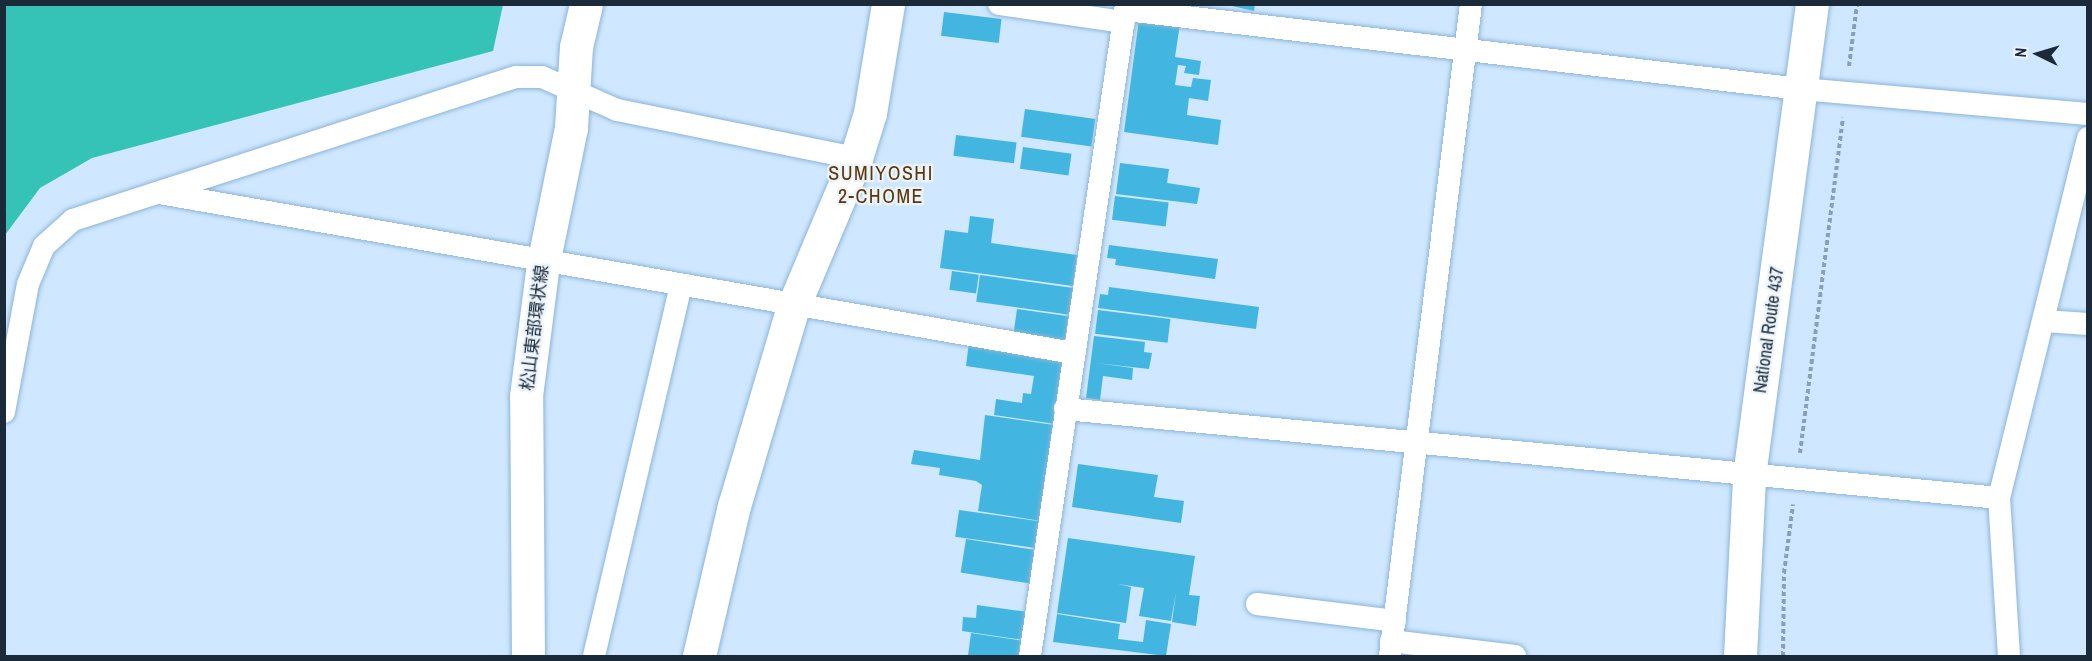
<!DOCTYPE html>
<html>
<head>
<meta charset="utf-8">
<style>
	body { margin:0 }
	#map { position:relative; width:2092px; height:661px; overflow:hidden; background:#cfe8ff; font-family:"Archivo Narrow","Noto Sans JP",sans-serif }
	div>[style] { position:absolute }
	.water>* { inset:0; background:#34c3b6 }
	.building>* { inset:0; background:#42b6e0; transform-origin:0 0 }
	.path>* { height:4px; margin-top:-2px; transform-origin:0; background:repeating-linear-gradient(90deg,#8a9fb3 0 4.5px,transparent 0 7.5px) }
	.roads { filter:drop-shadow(0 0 2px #8db4d9) drop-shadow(0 0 2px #8db4d9) }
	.street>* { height:22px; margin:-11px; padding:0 11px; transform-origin:11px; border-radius:11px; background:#fff }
	.secondary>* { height:33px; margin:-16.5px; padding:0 16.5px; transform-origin:16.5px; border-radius:16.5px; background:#fff }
	.primary>* { height:33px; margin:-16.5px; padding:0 16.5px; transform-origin:16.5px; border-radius:16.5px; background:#fff }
	.highway>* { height:33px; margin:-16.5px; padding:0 16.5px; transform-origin:16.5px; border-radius:16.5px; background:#fff }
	span { translate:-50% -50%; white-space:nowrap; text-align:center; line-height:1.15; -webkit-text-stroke:4.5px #ebf3fb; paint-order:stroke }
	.street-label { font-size:18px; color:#1a2a38 }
	.neighbourhood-label { font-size:20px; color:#5c3603; letter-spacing:1.5px }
	.frame { position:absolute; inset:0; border:6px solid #1a2a38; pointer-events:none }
	.north { position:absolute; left:2008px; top:24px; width:60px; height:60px; -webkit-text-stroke:4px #ebf3fb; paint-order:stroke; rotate:275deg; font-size:16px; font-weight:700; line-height:24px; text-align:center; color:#1a2a38 }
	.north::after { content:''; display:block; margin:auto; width:21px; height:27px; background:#1a2a38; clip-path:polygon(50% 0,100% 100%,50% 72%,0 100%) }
</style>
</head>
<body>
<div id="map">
	<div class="water">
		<div style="clip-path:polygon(5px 4px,503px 4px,503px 5px,493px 51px,92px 158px,40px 188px,5px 235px)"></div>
	</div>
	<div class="building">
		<div style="clip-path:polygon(1223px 4px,1255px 4px,1254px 11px)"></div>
		<div style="left:944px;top:12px;width:58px;height:24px;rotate:7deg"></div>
		<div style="clip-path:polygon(1139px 19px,1180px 24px,1175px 57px,1201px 61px,1199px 75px,1184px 73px,1186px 66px,1178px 65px,1175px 85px,1191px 87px,1193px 78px,1211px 80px,1208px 101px,1189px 98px,1187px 115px,1221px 120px,1218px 145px,1124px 132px)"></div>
		<div style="left:1025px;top:109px;width:71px;height:28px;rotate:8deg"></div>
		<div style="left:956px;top:135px;width:61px;height:21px;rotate:7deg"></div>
		<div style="left:1023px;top:147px;width:49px;height:22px;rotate:8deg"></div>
		<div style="clip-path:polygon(1120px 163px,1169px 169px,1167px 183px,1200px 188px,1197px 204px,1116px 194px)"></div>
		<div style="left:1115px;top:196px;width:54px;height:24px;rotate:7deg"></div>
		<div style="clip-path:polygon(970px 216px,994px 219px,991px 243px,1077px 255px,1073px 286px,940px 268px,945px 230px,968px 233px)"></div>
		<div style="clip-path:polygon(1109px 245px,1218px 259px,1215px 279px,1115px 265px,1116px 259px,1107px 258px)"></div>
		<div style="left:952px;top:271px;width:27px;height:19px;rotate:8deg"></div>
		<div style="left:980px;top:275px;width:94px;height:27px;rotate:8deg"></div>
		<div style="clip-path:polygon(1109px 287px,1259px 307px,1256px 329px,1098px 308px,1100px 294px,1108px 295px)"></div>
		<div style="left:1017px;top:309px;width:52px;height:28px;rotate:8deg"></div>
		<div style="left:1098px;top:310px;width:73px;height:24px;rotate:7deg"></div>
		<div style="clip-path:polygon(1094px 336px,1145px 342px,1144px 352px,1152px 353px,1149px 369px,1096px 363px,1133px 368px,1132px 380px,1103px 376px,1100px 400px,1086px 398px)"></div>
		<div style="clip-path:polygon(969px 342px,1064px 356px,1055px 424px,994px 415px,996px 399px,1022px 403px,1023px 393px,1031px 394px,1034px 376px,966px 366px)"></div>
		<div style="clip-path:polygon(985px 415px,1054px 425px,1041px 521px,978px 511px,982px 485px,976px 481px,939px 475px,940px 468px,911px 464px,914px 450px,980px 460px)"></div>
		<div style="clip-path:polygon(1078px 464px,1158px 475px,1154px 497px,1184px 501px,1181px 523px,1072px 507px)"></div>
		<div style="left:959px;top:510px;width:83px;height:27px;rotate:8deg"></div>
		<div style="clip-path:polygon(1068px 538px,1195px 556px,1189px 595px,1200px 596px,1196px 626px,1172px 622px,1176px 592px,1171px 621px,1139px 616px,1144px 588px,1118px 584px,1131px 587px,1126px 623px,1057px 613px)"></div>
		<div style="left:966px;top:539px;width:72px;height:34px;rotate:9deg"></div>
		<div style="clip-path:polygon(977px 605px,1028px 612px,1024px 640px,962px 631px,963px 617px,976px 618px)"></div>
		<div style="clip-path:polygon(1057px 614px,1120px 624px,1118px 639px,1143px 642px,1146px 620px,1171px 624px,1166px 656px,1053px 642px)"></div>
		<div style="clip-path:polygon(971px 633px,1024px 641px,1021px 656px,968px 656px)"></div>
	</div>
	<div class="path">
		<div style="left:1849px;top:66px;width:63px;rotate:-82.6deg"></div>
		<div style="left:1800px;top:453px;width:338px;rotate:-82.7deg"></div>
		<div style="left:1783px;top:656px;width:83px;rotate:-89.3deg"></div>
		<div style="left:1784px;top:573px;width:69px;rotate:-82.5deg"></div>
	</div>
	<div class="roads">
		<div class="street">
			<div style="left:999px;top:4px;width:126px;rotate:8.2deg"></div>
			<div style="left:1126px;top:10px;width:680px;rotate:6.68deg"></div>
			<div style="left:1801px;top:89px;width:288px;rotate:5deg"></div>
			<div style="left:165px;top:194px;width:922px;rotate:9.93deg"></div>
			<div style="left:2044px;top:321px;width:44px;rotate:3.9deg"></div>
			<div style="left:1065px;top:409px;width:938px;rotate:5.44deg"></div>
			<div style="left:4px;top:412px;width:130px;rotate:-79.4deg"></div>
			<div style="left:28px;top:284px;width:41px;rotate:-67.2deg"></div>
			<div style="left:44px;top:246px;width:39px;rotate:-42deg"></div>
			<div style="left:73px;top:220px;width:466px;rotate:-17.9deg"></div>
			<div style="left:517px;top:77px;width:25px"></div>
			<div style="left:542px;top:77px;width:82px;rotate:23.7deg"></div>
			<div style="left:617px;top:110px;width:244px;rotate:11.4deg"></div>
			<div style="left:1257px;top:604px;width:139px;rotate:7deg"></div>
			<div style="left:1391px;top:641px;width:125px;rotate:6.9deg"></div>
			<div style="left:594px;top:656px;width:378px;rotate:-76.8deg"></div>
			<div style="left:1030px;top:656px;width:659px;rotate:-81.62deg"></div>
			<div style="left:1390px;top:656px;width:657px;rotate:-82.92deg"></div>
			<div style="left:2009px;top:656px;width:158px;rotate:-93.6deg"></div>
			<div style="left:1999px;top:498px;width:371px;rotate:-76.1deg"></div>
		</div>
		<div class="secondary">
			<div style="left:699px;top:656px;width:154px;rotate:-76.9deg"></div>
			<div style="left:734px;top:506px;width:208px;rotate:-73.5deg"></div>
			<div style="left:793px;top:307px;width:162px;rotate:-67.1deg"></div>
			<div style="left:856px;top:158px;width:47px;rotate:-72.7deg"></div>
			<div style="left:870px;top:113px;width:110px;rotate:-80.6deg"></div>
		</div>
		<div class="primary">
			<div style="left:528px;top:656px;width:260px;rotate:-90.4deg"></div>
			<div style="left:526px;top:396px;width:133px;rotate:-82.7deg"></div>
			<div style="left:543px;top:264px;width:139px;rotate:-78.4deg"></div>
			<div style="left:571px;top:128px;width:81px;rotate:-86.5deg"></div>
			<div style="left:576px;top:47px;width:44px;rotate:-76.9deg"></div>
		</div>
		<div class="highway">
			<div style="left:1740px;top:656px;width:180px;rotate:-87.1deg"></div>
			<div style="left:1749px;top:476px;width:476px;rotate:-82.4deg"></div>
		</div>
	</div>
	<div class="street-label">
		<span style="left:535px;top:328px;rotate:-83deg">松山東部環状線</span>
		<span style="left:1769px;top:330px;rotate:-82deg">National Route 437</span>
	</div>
	<div class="neighbourhood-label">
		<span style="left:881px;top:184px">SUMIYOSHI<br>2-CHOME</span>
	</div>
	<div class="frame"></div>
	<div class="north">N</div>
</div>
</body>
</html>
